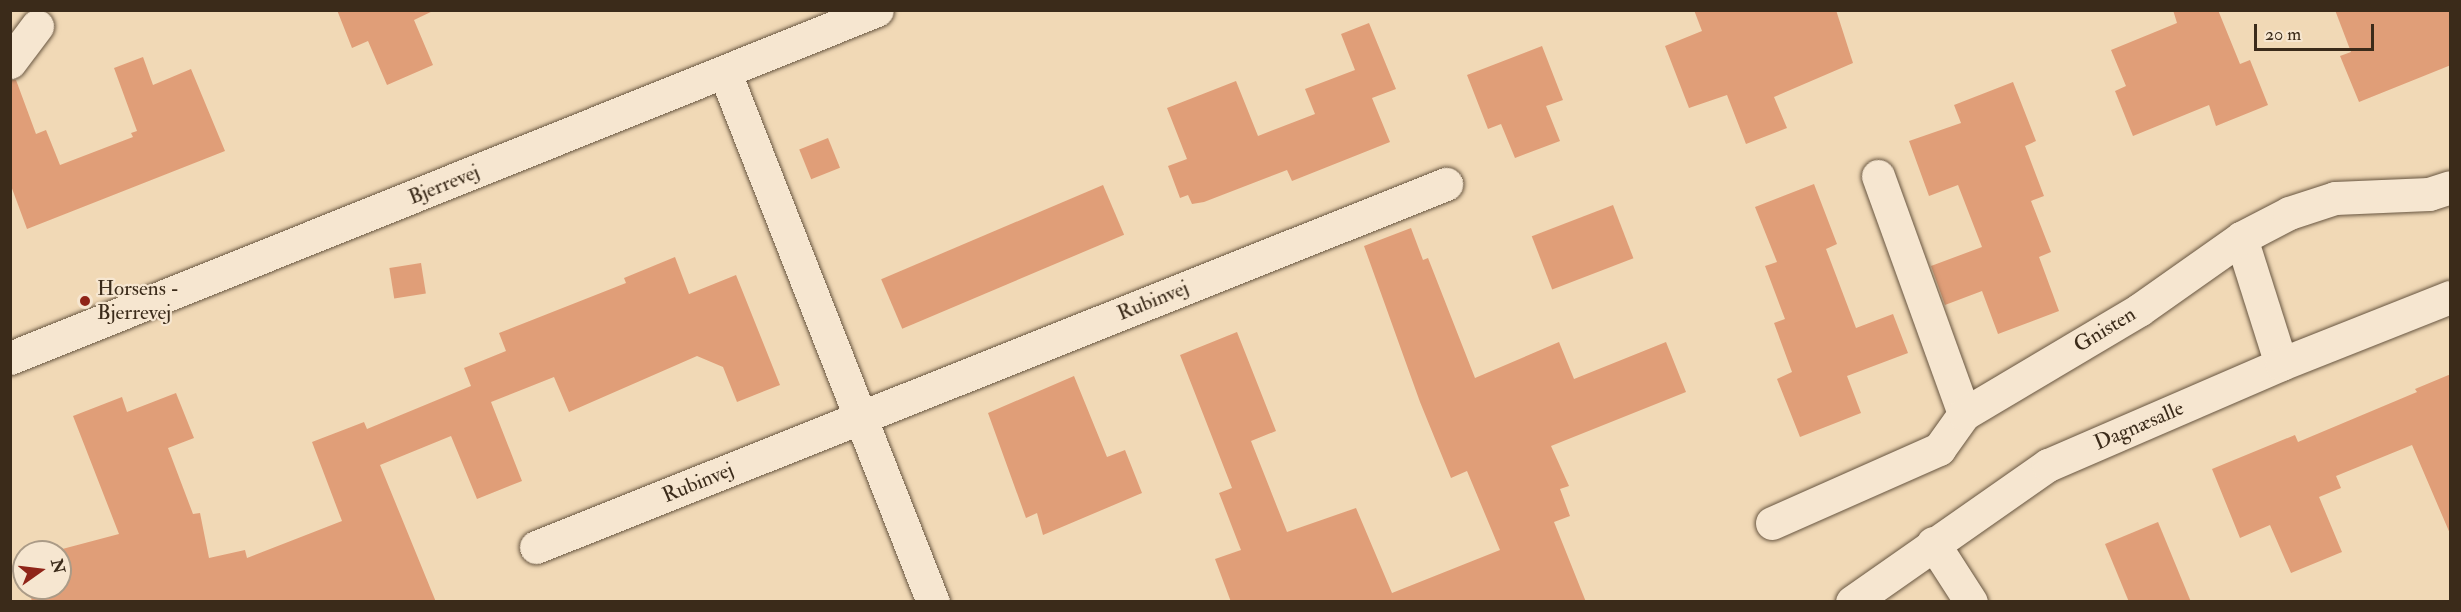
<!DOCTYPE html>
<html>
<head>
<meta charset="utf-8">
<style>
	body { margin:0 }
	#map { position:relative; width:2461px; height:612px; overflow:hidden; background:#f1d9b6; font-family:"IM FELL Double Pica",serif }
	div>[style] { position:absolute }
	.building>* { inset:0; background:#e09e78; transform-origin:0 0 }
	.roads { filter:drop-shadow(0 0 2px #685641) drop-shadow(0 0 2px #685641) }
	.street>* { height:33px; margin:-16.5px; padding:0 16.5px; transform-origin:16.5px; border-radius:16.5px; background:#f6e6d0 }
	.secondary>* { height:33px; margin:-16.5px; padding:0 16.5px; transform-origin:16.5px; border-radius:16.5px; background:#f6e6d0 }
	.dots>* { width:16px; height:16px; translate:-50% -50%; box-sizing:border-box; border:3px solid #f6e6d0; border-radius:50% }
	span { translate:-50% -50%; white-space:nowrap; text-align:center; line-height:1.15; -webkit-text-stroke:4.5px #f6e6d0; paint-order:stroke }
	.street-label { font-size:21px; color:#3b2b1a }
	.poi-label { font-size:21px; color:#3b2b1a }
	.left { translate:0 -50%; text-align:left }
	.frame { position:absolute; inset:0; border:12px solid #3b2b1a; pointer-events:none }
	.north { position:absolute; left:12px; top:540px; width:60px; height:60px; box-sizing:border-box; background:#f6e6d0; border:2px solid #ab9b87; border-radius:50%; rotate:76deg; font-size:16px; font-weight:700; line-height:24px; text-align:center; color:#3b2b1a }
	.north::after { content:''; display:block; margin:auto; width:21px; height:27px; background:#8f2418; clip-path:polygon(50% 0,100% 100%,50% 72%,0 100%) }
	.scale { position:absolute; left:2254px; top:24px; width:120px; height:27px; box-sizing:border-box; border:3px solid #3b2b1a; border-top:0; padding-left:8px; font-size:18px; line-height:21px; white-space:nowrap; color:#3b2b1a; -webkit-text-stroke:4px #f6e6d0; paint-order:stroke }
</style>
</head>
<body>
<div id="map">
	<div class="building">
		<div style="clip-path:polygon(337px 10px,435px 10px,414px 20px,433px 65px,387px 85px,368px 41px,352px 48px)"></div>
		<div style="clip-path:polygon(1694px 10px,1836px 10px,1853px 63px,1774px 97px,1787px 128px,1746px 144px,1727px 95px,1689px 108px,1665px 46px,1702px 31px)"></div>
		<div style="clip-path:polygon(2173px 10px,2218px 10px,2240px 64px,2250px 60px,2268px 105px,2216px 126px,2209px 105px,2133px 136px,2115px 91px,2126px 86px,2111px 50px,2177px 23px)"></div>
		<div style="clip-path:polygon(2335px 10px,2451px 10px,2451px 65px,2359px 102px,2340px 56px,2351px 52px)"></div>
		<div style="clip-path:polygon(1369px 23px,1396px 89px,1372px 98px,1390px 142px,1292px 181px,1287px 170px,1204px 202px,1192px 204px,1188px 195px,1180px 198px,1168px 166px,1187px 159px,1167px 108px,1236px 81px,1258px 136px,1315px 114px,1305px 89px,1355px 70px,1341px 34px)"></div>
		<div style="clip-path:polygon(1542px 46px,1563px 100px,1546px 106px,1560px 141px,1515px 158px,1501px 124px,1488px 129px,1467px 75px)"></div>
		<div style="clip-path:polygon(143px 57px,153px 85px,191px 69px,225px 151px,27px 229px,10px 183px,10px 80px,16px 80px,36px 134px,46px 130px,60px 165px,133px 137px,131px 133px,137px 131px,114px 68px)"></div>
		<div style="clip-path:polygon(2013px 82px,2036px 141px,2025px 146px,2044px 196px,2031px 201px,2051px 252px,2039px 257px,2059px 311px,1998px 334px,1982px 291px,1945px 305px,1931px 266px,1982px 247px,1958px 185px,1929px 196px,1909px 141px,1961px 123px,1954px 105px)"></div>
		<div style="left:828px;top:138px;width:32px;height:31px;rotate:68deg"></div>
		<div style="clip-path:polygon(1814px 184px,1837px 244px,1826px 249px,1856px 328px,1893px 314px,1908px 353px,1847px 376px,1861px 413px,1800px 437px,1777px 379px,1792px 372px,1774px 323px,1785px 319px,1765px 266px,1777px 262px,1755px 207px)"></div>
		<div style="left:1103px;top:185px;width:54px;height:241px;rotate:67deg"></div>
		<div style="left:1613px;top:205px;width:57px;height:87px;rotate:69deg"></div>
		<div style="clip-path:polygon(1411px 228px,1423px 260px,1428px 258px,1475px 378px,1559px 342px,1574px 379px,1666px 342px,1686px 392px,1551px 446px,1569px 486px,1560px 489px,1570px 516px,1554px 522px,1586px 602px,1231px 602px,1215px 559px,1241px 550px,1219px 493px,1232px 488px,1180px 355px,1237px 332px,1276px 431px,1251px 441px,1287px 532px,1356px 508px,1392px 593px,1500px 550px,1467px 471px,1451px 478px,1420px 402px,1364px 246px)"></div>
		<div style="clip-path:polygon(675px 257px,689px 294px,736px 275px,780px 385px,737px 402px,723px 367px,697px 356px,569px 412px,554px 377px,491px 402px,522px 481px,477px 499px,451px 436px,380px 465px,436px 602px,32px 602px,29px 588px,60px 588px,60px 552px,51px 552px,119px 534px,73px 416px,122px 397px,127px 412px,176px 393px,194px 438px,168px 448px,193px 514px,200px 513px,209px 558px,245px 550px,247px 558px,342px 521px,312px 442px,364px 422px,367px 429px,471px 386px,464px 368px,506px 351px,499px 333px,626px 283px,624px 278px)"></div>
		<div style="left:421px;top:263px;width:31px;height:32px;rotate:81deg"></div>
		<div style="clip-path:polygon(2451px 374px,2451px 536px,2412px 445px,2336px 476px,2341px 488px,2319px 497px,2342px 552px,2291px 573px,2270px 525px,2240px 538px,2212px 469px,2295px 435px,2298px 442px,2417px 392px,2415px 389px)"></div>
		<div style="clip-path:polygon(1074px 376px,1107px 457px,1125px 450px,1142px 493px,1043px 535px,1037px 513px,1026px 518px,988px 413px)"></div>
		<div style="clip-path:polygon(2158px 522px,2191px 602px,2129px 602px,2105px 544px)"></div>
	</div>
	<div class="roads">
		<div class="street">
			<div style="left:10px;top:62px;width:45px;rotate:-53.1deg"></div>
			<div style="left:725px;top:73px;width:568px;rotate:68.54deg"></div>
			<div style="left:1878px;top:176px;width:253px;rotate:70.1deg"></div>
			<div style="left:2241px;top:238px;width:132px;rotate:72.4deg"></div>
			<div style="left:1772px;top:523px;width:183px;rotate:-23.9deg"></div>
			<div style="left:1939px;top:449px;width:43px;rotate:-54.5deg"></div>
			<div style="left:1964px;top:414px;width:204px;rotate:-30.7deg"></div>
			<div style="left:2139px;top:310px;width:125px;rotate:-35.2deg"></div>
			<div style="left:2241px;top:238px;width:54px;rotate:-27.5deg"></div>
			<div style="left:2289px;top:213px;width:48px;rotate:-18.1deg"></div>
			<div style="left:2335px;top:198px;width:94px;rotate:-2.4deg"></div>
			<div style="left:2429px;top:194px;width:22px;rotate:-18deg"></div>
			<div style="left:1933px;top:543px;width:70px;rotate:57.2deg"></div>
			<div style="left:536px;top:547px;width:980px;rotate:-21.75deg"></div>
			<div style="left:1852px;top:602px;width:239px;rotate:-35deg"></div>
			<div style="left:2048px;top:465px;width:254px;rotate:-23.4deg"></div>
			<div style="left:2281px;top:364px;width:182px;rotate:-21.6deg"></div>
		</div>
		<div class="secondary">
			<div style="left:10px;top:358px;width:934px;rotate:-21.87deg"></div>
		</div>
	</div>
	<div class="dots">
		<div style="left:85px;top:301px;background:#8f2418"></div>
	</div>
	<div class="street-label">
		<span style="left:444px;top:185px;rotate:-22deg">Bjerrevej</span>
		<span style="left:1153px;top:301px;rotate:-22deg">Rubinvej</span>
		<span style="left:2105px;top:330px;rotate:-31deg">Gnisten</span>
		<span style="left:2139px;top:426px;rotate:-23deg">Dagnæsalle</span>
		<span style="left:698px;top:483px;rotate:-22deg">Rubinvej</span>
	</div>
	<div class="poi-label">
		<span class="left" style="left:97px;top:301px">Horsens -<br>Bjerrevej</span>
	</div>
	<div class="frame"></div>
	<div class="north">N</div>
	<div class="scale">20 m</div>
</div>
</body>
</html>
